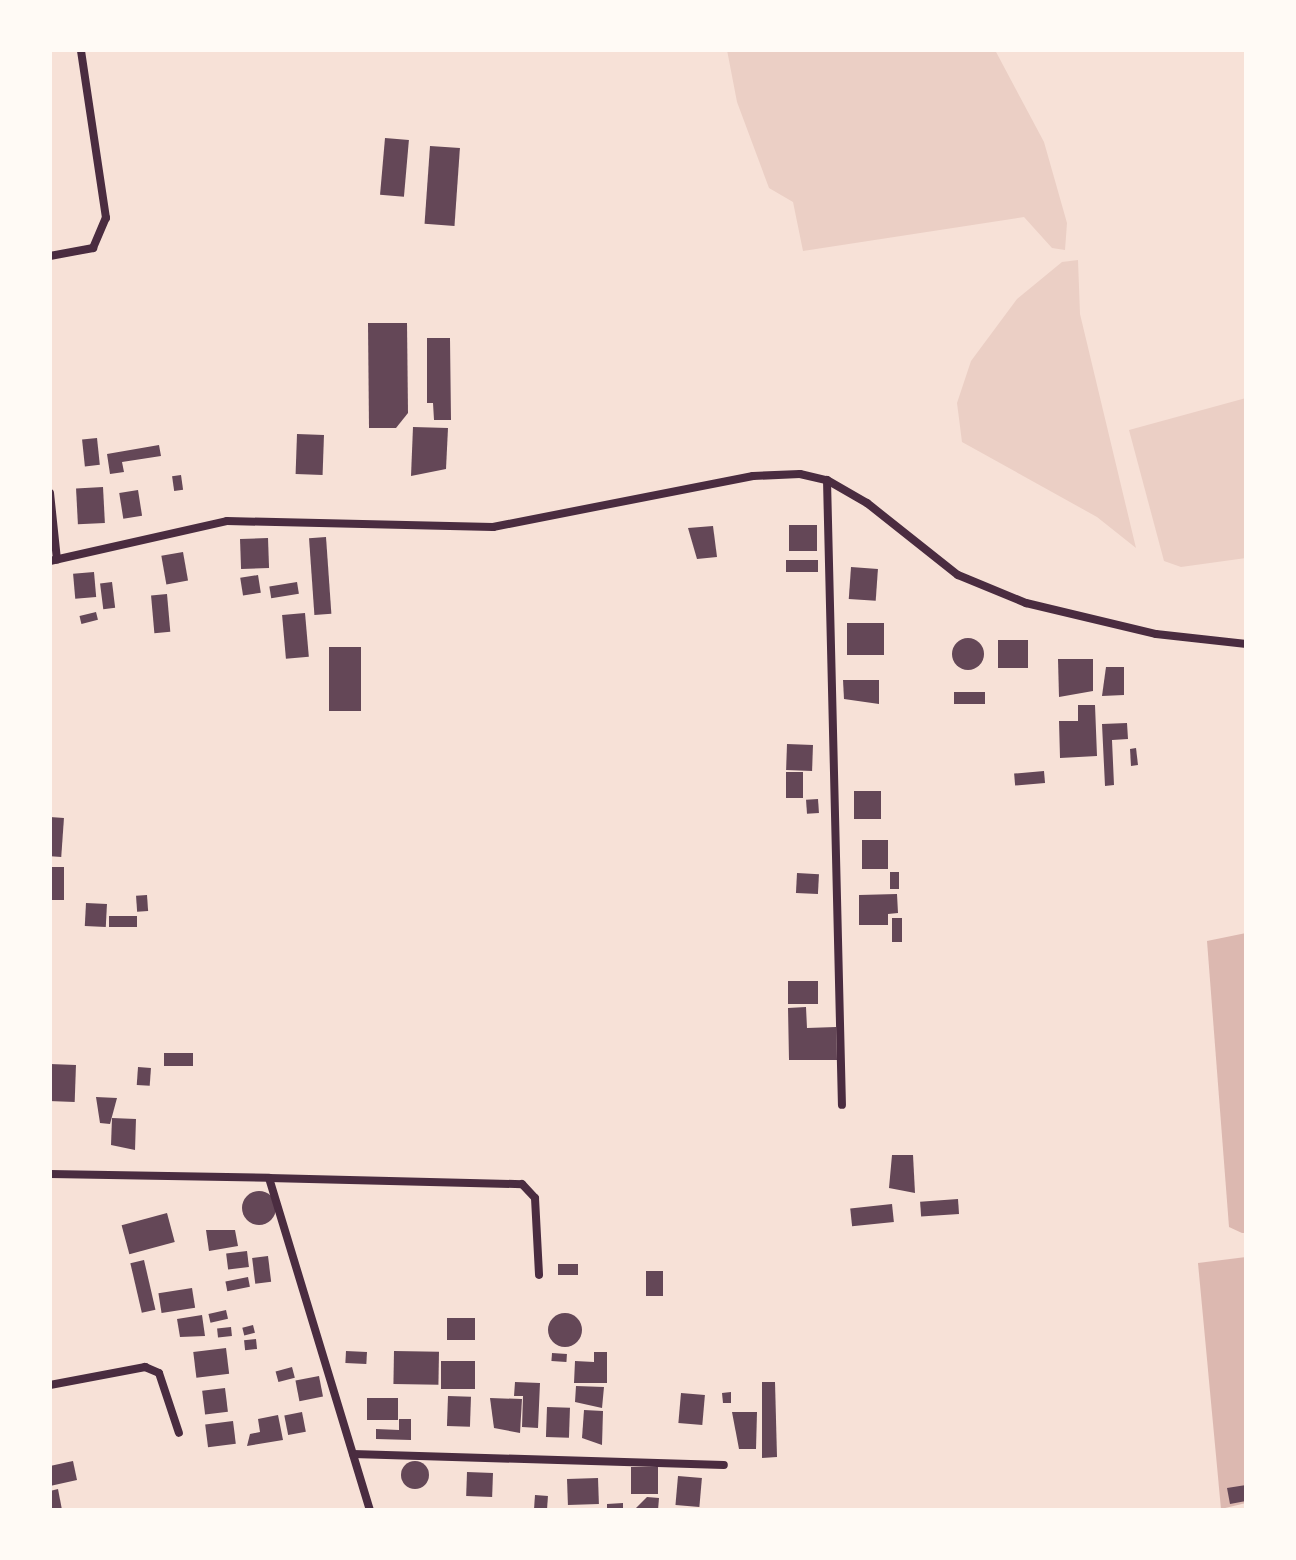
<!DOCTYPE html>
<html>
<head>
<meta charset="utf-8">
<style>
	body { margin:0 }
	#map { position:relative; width:1296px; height:1560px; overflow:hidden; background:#f7e1d7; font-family:Raleway,sans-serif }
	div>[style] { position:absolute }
	.green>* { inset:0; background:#ebcfc5 }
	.water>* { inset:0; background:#dcb8b0 }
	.building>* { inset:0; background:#644757; transform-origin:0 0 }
	.round { border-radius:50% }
	.minor>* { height:8px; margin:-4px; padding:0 4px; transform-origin:4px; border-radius:4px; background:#4a2c40 }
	span { translate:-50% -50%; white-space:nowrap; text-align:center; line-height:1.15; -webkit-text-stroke:7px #fffaf5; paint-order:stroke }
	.frame { position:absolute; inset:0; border:52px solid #fffaf5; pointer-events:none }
</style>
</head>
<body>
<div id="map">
	<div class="green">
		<div style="clip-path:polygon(727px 50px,995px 50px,1044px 142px,1067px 223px,1065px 250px,1052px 248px,1024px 217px,803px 251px,793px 202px,769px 188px,737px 102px)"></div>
		<div style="clip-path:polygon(1078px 260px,1080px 314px,1136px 548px,1097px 517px,962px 442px,957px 403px,971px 361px,1017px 299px,1062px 262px)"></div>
		<div style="clip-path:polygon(1246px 398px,1246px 558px,1181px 567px,1164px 561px,1129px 430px)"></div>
	</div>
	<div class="water">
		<div style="clip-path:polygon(1246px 933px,1246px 1233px,1242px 1233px,1229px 1227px,1207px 941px)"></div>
		<div style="clip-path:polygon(1246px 1257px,1246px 1503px,1221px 1509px,1198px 1263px)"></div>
	</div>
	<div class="building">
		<div style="left:385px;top:138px;width:24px;height:57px;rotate:5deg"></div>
		<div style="left:430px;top:146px;width:30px;height:78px;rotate:4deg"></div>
		<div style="clip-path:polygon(368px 323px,407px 323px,408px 413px,396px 428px,369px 428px)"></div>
		<div style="clip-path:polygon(427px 338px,450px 338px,451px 420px,434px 420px,433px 403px,427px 403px)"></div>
		<div style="clip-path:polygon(413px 427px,448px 428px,446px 469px,411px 476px)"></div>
		<div style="left:297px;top:434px;width:27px;height:40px;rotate:2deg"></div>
		<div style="left:97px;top:438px;width:27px;height:15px;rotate:84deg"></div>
		<div style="clip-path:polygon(159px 445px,161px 456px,122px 462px,124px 472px,110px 474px,107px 454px)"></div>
		<div style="left:181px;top:475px;width:15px;height:9px;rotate:82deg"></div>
		<div style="left:103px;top:487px;width:36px;height:27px;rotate:87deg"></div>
		<div style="left:138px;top:490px;width:26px;height:19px;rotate:81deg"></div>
		<div style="left:789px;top:525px;width:28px;height:26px"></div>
		<div style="clip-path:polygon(713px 526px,717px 557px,697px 559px,688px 528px)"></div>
		<div style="left:326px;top:537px;width:77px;height:17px;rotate:86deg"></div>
		<div style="left:268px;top:538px;width:30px;height:28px;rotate:88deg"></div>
		<div style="left:183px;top:552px;width:29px;height:22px;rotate:80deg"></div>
		<div style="left:818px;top:560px;width:12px;height:32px;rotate:90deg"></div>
		<div style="left:851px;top:567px;width:27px;height:32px;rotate:4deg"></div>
		<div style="left:94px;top:572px;width:25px;height:21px;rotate:85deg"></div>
		<div style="left:258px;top:575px;width:18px;height:18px;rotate:81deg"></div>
		<div style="left:112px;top:582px;width:26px;height:12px;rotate:83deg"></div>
		<div style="left:297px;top:582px;width:12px;height:28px;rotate:81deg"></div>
		<div style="left:167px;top:594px;width:38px;height:16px;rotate:85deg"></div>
		<div style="left:96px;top:612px;width:8px;height:17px;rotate:76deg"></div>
		<div style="left:305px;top:613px;width:44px;height:23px;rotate:85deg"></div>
		<div style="left:847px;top:623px;width:37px;height:32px"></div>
		<div class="round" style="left:952px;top:638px;width:32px;height:32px"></div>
		<div style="left:998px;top:640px;width:30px;height:28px"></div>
		<div style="left:329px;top:647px;width:32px;height:64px"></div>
		<div style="clip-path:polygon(1058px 659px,1093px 659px,1093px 691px,1059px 697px)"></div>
		<div style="clip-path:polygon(1106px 667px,1124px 667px,1124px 695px,1102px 696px)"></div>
		<div style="clip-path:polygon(843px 680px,879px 680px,879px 704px,844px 699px)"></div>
		<div style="left:985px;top:692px;width:12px;height:31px;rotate:90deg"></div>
		<div style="clip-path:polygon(1078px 705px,1095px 705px,1097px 756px,1060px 758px,1059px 721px,1078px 721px)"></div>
		<div style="clip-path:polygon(1127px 723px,1128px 739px,1112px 740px,1114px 785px,1105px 786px,1102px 724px)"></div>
		<div style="left:787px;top:744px;width:26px;height:26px;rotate:2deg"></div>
		<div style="clip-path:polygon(1136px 748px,1138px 765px,1131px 766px,1130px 749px)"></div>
		<div style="left:1044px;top:771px;width:12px;height:30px;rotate:85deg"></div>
		<div style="left:803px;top:772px;width:26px;height:17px;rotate:90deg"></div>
		<div style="left:854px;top:791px;width:27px;height:28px"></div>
		<div style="left:818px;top:799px;width:14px;height:12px;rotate:86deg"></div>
		<div style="left:50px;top:817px;width:14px;height:39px;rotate:4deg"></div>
		<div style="left:862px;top:840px;width:26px;height:29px"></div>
		<div style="left:50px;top:867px;width:14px;height:33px"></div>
		<div style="left:890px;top:872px;width:9px;height:17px"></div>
		<div style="left:797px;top:873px;width:22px;height:20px;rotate:3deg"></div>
		<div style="clip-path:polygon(897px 894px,898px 913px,888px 914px,888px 925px,859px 925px,859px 895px)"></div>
		<div style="left:147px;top:895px;width:16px;height:11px;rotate:86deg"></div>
		<div style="left:86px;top:903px;width:21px;height:23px;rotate:3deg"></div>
		<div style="left:109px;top:916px;width:28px;height:11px"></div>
		<div style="left:892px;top:918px;width:10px;height:24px"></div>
		<div style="left:788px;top:981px;width:30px;height:23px"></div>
		<div style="clip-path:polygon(806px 1007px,807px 1028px,836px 1027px,837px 1060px,789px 1060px,788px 1008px)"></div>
		<div style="left:164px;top:1053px;width:29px;height:13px"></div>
		<div style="left:50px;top:1064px;width:26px;height:37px;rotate:2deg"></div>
		<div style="left:138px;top:1067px;width:13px;height:18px;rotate:4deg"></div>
		<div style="clip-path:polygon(96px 1097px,117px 1098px,110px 1124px,100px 1123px)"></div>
		<div style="clip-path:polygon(112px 1118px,136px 1119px,135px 1150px,111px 1145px)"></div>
		<div style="clip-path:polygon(892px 1155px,913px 1155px,915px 1193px,889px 1188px)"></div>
		<div class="round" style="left:242px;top:1191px;width:34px;height:34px"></div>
		<div style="left:958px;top:1199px;width:15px;height:38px;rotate:86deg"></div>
		<div style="left:892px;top:1204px;width:18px;height:42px;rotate:84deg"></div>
		<div style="left:167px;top:1213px;width:30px;height:47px;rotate:75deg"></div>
		<div style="clip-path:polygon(206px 1230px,235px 1230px,238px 1246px,209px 1251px)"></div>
		<div style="left:247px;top:1251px;width:16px;height:21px;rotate:83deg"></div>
		<div style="left:268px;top:1256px;width:26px;height:16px;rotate:83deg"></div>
		<div style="left:144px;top:1260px;width:51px;height:14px;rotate:77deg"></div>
		<div style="left:578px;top:1264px;width:11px;height:20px;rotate:90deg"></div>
		<div style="left:646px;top:1271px;width:17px;height:25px"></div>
		<div style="left:248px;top:1277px;width:10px;height:23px;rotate:79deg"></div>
		<div style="left:192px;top:1288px;width:20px;height:34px;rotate:81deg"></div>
		<div style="left:226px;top:1310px;width:9px;height:18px;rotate:77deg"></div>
		<div class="round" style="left:548px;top:1313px;width:34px;height:34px"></div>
		<div style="clip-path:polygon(202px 1315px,205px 1336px,180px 1337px,177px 1319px)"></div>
		<div style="left:447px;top:1318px;width:28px;height:22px"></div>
		<div style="left:253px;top:1325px;width:8px;height:11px;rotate:76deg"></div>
		<div style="left:231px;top:1327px;width:9px;height:14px;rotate:84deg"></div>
		<div style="left:256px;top:1339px;width:10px;height:12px;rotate:84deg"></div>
		<div style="left:226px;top:1348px;width:26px;height:33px;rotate:83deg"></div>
		<div style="left:346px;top:1351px;width:21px;height:12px;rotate:3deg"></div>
		<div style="left:394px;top:1351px;width:45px;height:33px;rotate:1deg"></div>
		<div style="clip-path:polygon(594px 1352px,607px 1352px,607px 1383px,574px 1383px,575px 1361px,594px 1362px)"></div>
		<div style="left:552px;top:1353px;width:15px;height:8px;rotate:4deg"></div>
		<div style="left:475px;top:1361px;width:28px;height:34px;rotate:90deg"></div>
		<div style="left:292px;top:1367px;width:11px;height:17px;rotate:75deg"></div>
		<div style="left:319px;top:1376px;width:21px;height:24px;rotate:79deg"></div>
		<div style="clip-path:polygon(515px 1382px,540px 1383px,538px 1428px,522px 1427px,523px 1396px,514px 1396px)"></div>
		<div style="clip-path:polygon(762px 1382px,775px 1382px,777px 1457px,762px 1458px)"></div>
		<div style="clip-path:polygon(576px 1386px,604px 1387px,602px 1408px,575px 1402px)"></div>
		<div style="left:225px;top:1388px;width:24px;height:23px;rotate:83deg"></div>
		<div style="clip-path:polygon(731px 1392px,731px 1403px,723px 1403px,722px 1393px)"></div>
		<div style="left:681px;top:1393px;width:24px;height:30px;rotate:5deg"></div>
		<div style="left:448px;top:1396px;width:23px;height:30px;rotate:2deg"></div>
		<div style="left:367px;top:1398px;width:31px;height:22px"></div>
		<div style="clip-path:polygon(490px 1398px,522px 1399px,520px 1433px,494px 1428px)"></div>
		<div style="left:547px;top:1407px;width:23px;height:30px;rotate:2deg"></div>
		<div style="clip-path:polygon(584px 1410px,603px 1411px,602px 1445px,582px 1438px)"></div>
		<div style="left:302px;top:1412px;width:20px;height:18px;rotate:79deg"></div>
		<div style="clip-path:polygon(732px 1412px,757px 1412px,756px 1449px,739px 1449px)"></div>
		<div style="clip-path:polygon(278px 1415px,283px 1440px,247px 1446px,250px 1434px,260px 1432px,258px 1419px)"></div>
		<div style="clip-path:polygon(399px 1419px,411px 1419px,411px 1440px,376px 1439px,376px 1429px,399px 1430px)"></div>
		<div style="left:233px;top:1421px;width:23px;height:28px;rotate:83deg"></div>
		<div class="round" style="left:401px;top:1461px;width:28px;height:28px"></div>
		<div style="clip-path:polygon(73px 1461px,77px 1480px,50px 1486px,50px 1466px)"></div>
		<div style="left:631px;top:1467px;width:27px;height:27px"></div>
		<div style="left:467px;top:1472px;width:26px;height:24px;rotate:2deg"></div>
		<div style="left:678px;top:1476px;width:24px;height:29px;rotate:5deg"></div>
		<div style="left:598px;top:1478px;width:26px;height:31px;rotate:88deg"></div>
		<div style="clip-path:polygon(1246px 1485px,1246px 1501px,1230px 1504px,1227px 1488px)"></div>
		<div style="clip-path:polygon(58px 1489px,62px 1510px,50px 1510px,50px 1491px)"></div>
		<div style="left:535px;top:1495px;width:13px;height:15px;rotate:4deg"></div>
		<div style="clip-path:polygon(647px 1497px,659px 1498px,658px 1510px,634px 1510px)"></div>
		<div style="clip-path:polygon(623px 1503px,623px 1510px,607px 1510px,607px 1504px)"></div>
	</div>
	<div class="minor">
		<div style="left:50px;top:256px;width:44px;rotate:-10.5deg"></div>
		<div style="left:93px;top:248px;width:33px;rotate:-67deg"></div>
		<div style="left:106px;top:218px;width:170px;rotate:-98.5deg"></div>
		<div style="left:827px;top:480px;width:625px;rotate:88.63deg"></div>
		<div style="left:50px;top:493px;width:67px;rotate:84deg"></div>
		<div style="left:50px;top:561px;width:181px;rotate:-12.7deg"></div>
		<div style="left:227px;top:521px;width:266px;rotate:1.3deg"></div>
		<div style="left:493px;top:527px;width:265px;rotate:-11.1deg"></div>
		<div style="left:753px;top:476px;width:47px;rotate:-2.4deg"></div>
		<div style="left:800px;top:474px;width:28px;rotate:13deg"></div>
		<div style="left:827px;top:480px;width:46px;rotate:29.9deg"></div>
		<div style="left:867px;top:503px;width:116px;rotate:38.4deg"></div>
		<div style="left:958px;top:575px;width:74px;rotate:22.4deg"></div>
		<div style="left:1026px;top:603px;width:134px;rotate:13.4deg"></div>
		<div style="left:1156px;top:634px;width:91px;rotate:6.3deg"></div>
		<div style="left:50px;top:1174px;width:219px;rotate:1deg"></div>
		<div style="left:269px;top:1178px;width:347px;rotate:73.1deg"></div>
		<div style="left:269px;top:1178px;width:253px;rotate:1.4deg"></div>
		<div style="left:522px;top:1184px;width:19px;rotate:47deg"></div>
		<div style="left:535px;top:1198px;width:77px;rotate:87deg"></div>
		<div style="left:50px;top:1385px;width:97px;rotate:-10.7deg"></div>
		<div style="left:145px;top:1367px;width:15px;rotate:23deg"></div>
		<div style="left:159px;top:1373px;width:63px;rotate:71.6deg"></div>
		<div style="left:353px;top:1454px;width:371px;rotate:1.7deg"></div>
	</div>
	<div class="frame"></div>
</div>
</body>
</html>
